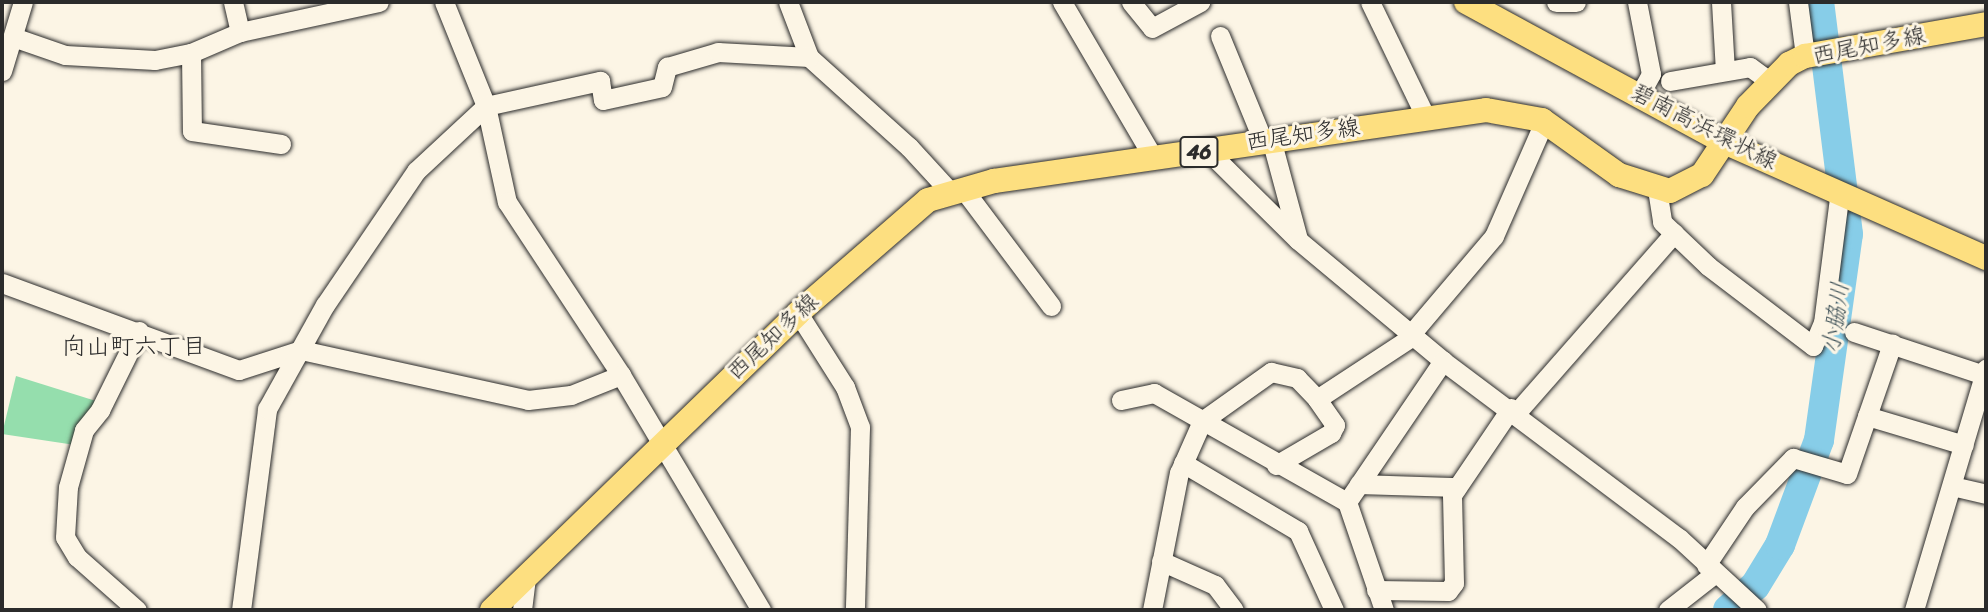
<!DOCTYPE html>
<html>
<head>
<meta charset="utf-8">
<style>
	body { margin:0 }
	#map { position:relative; width:1988px; height:612px; overflow:hidden; background:#fcf5e5; font-family:Sriracha,"Klee One",sans-serif }
	div>[style] { position:absolute }
	.green>* { inset:0; background:#95dead }
	.river>* { height:30px; margin:-15px; padding:0 15px; transform-origin:15px; border-radius:15px; background:#87cde8 }
	.roads { filter:drop-shadow(0 0 2px #2b2b2b) drop-shadow(0 0 2px #2b2b2b) }
	.minor>* { height:19px; margin:-9.5px; padding:0 9.5px; transform-origin:9.5px; border-radius:9.5px; background:#fcf5e5 }
	.major>* { height:24px; margin:-12px; padding:0 12px; transform-origin:12px; border-radius:12px; background:#fddf80 }
	span { translate:-50% -50%; white-space:nowrap; text-align:center; line-height:1.15; -webkit-text-stroke:6px #fcf5e5; paint-order:stroke }
	.shield-label span { padding:2px 5px; background:#fcf5e5; border:2px solid; border-radius:5px; -webkit-text-stroke-width:0 }
	.shield-label { font-size:21px; color:#2b2b2b; font-weight:700 }
	.street-label { font-size:23px; color:#2b2b2b }
	.water-label { font-size:24px; color:#42545a; font-style:italic }
	.neighbourhood-label { font-size:24px; color:#2b2b2b }
	.frame { position:absolute; inset:0; border:4px solid #2b2b2b; pointer-events:none }
</style>
</head>
<body>
<div id="map">
	<div class="green">
		<div style="clip-path:polygon(16px 376px,96px 401px,75px 445px,2px 434px)"></div>
	</div>
	<div class="river">
		<div style="left:1728px;top:610px;width:36px;rotate:-42deg"></div>
		<div style="left:1755px;top:586px;width:48px;rotate:-58.6deg"></div>
		<div style="left:1780px;top:545px;width:112px;rotate:-69.6deg"></div>
		<div style="left:1819px;top:440px;width:208px;rotate:-82deg"></div>
		<div style="left:1848px;top:234px;width:234px;rotate:-97.1deg"></div>
	</div>
	<div class="roads">
		<div class="minor">
			<div style="left:233px;top:2px;width:31px;rotate:77deg"></div>
			<div style="left:444px;top:2px;width:112px;rotate:68deg"></div>
			<div style="left:486px;top:106px;width:98px;rotate:77.7deg"></div>
			<div style="left:507px;top:202px;width:207px;rotate:56.6deg"></div>
			<div style="left:621px;top:375px;width:274px;rotate:59.2deg"></div>
			<div style="left:788px;top:2px;width:59px;rotate:69.1deg"></div>
			<div style="left:809px;top:57px;width:135px;rotate:42deg"></div>
			<div style="left:909px;top:147px;width:64px;rotate:47.5deg"></div>
			<div style="left:1062px;top:2px;width:182px;rotate:59.6deg"></div>
			<div style="left:1131px;top:2px;width:33px;rotate:51deg"></div>
			<div style="left:1152px;top:28px;width:55px;rotate:-28.4deg"></div>
			<div style="left:1370px;top:2px;width:129px;rotate:64.2deg"></div>
			<div style="left:1556px;top:2px;width:20px"></div>
			<div style="left:1637px;top:2px;width:73px;rotate:79deg"></div>
			<div style="left:1651px;top:74px;width:23px;rotate:119deg"></div>
			<div style="left:1721px;top:2px;width:69px;rotate:86.7deg"></div>
			<div style="left:1798px;top:2px;width:54px;rotate:82.6deg"></div>
			<div style="left:1220px;top:36px;width:113px;rotate:67.7deg"></div>
			<div style="left:13px;top:37px;width:55px;rotate:19.1deg"></div>
			<div style="left:65px;top:55px;width:90px;rotate:3.2deg"></div>
			<div style="left:155px;top:60px;width:37px;rotate:-11deg"></div>
			<div style="left:191px;top:53px;width:53px;rotate:-23.2deg"></div>
			<div style="left:240px;top:32px;width:142px;rotate:-12.2deg"></div>
			<div style="left:191px;top:53px;width:78px;rotate:89.3deg"></div>
			<div style="left:192px;top:131px;width:90px;rotate:8.3deg"></div>
			<div style="left:2px;top:71px;width:72px;rotate:-73.1deg"></div>
			<div style="left:1670px;top:81px;width:81px;rotate:-9.9deg"></div>
			<div style="left:1750px;top:67px;width:24px;rotate:36deg"></div>
			<div style="left:1271px;top:139px;width:104px;rotate:74.9deg"></div>
			<div style="left:1207px;top:150px;width:128px;rotate:44.7deg"></div>
			<div style="left:1298px;top:240px;width:189px;rotate:39.8deg"></div>
			<div style="left:1443px;top:361px;width:295px;rotate:36.9deg"></div>
			<div style="left:1679px;top:538px;width:106px;rotate:42.7deg"></div>
			<div style="left:1657px;top:189px;width:33px;rotate:81deg"></div>
			<div style="left:1662px;top:222px;width:64px;rotate:43.7deg"></div>
			<div style="left:1708px;top:266px;width:132px;rotate:37.3deg"></div>
			<div style="left:1813px;top:346px;width:25px;rotate:-67deg"></div>
			<div style="left:1823px;top:323px;width:133px;rotate:-82.7deg"></div>
			<div style="left:964px;top:190px;width:145px;rotate:53.1deg"></div>
			<div style="left:2px;top:283px;width:252px;rotate:20.2deg"></div>
			<div style="left:239px;top:370px;width:65px;rotate:-17.9deg"></div>
			<div style="left:301px;top:350px;width:232px;rotate:12.4deg"></div>
			<div style="left:528px;top:400px;width:43px;rotate:-6.6deg"></div>
			<div style="left:571px;top:395px;width:54px;rotate:-21.8deg"></div>
			<div style="left:798px;top:313px;width:88px;rotate:57.6deg"></div>
			<div style="left:845px;top:387px;width:43px;rotate:69.4deg"></div>
			<div style="left:860px;top:427px;width:183px;rotate:91.6deg"></div>
			<div style="left:1854px;top:332px;width:137px;rotate:18.3deg"></div>
			<div style="left:1411px;top:334px;width:128px;rotate:-49.7deg"></div>
			<div style="left:1494px;top:236px;width:124px;rotate:-66.3deg"></div>
			<div style="left:1121px;top:400px;width:34px;rotate:-12deg"></div>
			<div style="left:1154px;top:393px;width:222px;rotate:29.5deg"></div>
			<div style="left:1517px;top:412px;width:238px;rotate:-48.7deg"></div>
			<div style="left:1867px;top:416px;width:101px;rotate:16.6deg"></div>
			<div style="left:1183px;top:463px;width:134px;rotate:30.6deg"></div>
			<div style="left:1298px;top:531px;width:87px;rotate:65.5deg"></div>
			<div style="left:1276px;top:465px;width:64px;rotate:-30.2deg"></div>
			<div style="left:1331px;top:433px;width:9px;rotate:-63deg"></div>
			<div style="left:1335px;top:425px;width:32px;rotate:-125deg"></div>
			<div style="left:1317px;top:399px;width:115px;rotate:-33.3deg"></div>
			<div style="left:1359px;top:484px;width:98px;rotate:1.8deg"></div>
			<div style="left:1952px;top:486px;width:35px;rotate:13deg"></div>
			<div style="left:1161px;top:561px;width:59px;rotate:24deg"></div>
			<div style="left:1215px;top:585px;width:31px;rotate:53deg"></div>
			<div style="left:1706px;top:565px;width:70px;rotate:-56.1deg"></div>
			<div style="left:1745px;top:507px;width:69px;rotate:-45.6deg"></div>
			<div style="left:1793px;top:458px;width:56px;rotate:16.5deg"></div>
			<div style="left:1847px;top:474px;width:138px;rotate:-70.9deg"></div>
			<div style="left:1376px;top:590px;width:72px;rotate:0.8deg"></div>
			<div style="left:1448px;top:591px;width:10px;rotate:-53deg"></div>
			<div style="left:1454px;top:583px;width:88px;rotate:-91.3deg"></div>
			<div style="left:1452px;top:495px;width:105px;rotate:-55.9deg"></div>
			<div style="left:137px;top:610px;width:80px;rotate:-138.5deg"></div>
			<div style="left:77px;top:557px;width:23px;rotate:-121deg"></div>
			<div style="left:65px;top:537px;width:50px;rotate:-86.6deg"></div>
			<div style="left:68px;top:487px;width:59px;rotate:-74.3deg"></div>
			<div style="left:84px;top:430px;width:26px;rotate:-51deg"></div>
			<div style="left:100px;top:410px;width:88px;rotate:-63.7deg"></div>
			<div style="left:241px;top:610px;width:203px;rotate:-82.6deg"></div>
			<div style="left:267px;top:409px;width:119px;rotate:-60.9deg"></div>
			<div style="left:325px;top:305px;width:162px;rotate:-55.8deg"></div>
			<div style="left:416px;top:171px;width:96px;rotate:-42.9deg"></div>
			<div style="left:486px;top:106px;width:117px;rotate:-12.4deg"></div>
			<div style="left:600px;top:81px;width:19px;rotate:81deg"></div>
			<div style="left:603px;top:100px;width:60px;rotate:-12.4deg"></div>
			<div style="left:662px;top:87px;width:21px;rotate:-76deg"></div>
			<div style="left:667px;top:67px;width:53px;rotate:-16.4deg"></div>
			<div style="left:718px;top:52px;width:91px;rotate:3.1deg"></div>
			<div style="left:522px;top:610px;width:33px;rotate:-83deg"></div>
			<div style="left:1152px;top:610px;width:140px;rotate:-78.9deg"></div>
			<div style="left:1179px;top:473px;width:57px;rotate:-66.1deg"></div>
			<div style="left:1202px;top:421px;width:85px;rotate:-35.4deg"></div>
			<div style="left:1271px;top:372px;width:27px;rotate:13deg"></div>
			<div style="left:1297px;top:378px;width:29px;rotate:46deg"></div>
			<div style="left:1384px;top:610px;width:114px;rotate:-108.9deg"></div>
			<div style="left:1347px;top:502px;width:171px;rotate:-55.8deg"></div>
			<div style="left:1668px;top:610px;width:58px;rotate:-38deg"></div>
			<div style="left:1914px;top:610px;width:252px;rotate:-73.4deg"></div>
		</div>
		<div class="major">
			<div style="left:1466px;top:2px;width:294px;rotate:28.5deg"></div>
			<div style="left:1724px;top:142px;width:287px;rotate:23.9deg"></div>
			<div style="left:492px;top:610px;width:426px;rotate:-44.1deg"></div>
			<div style="left:798px;top:313px;width:172px;rotate:-41deg"></div>
			<div style="left:928px;top:200px;width:69px;rotate:-16.1deg"></div>
			<div style="left:994px;top:181px;width:497px;rotate:-8.2deg"></div>
			<div style="left:1486px;top:110px;width:57px;rotate:10.1deg"></div>
			<div style="left:1542px;top:120px;width:95px;rotate:35.5deg"></div>
			<div style="left:1619px;top:175px;width:53px;rotate:17.4deg"></div>
			<div style="left:1670px;top:191px;width:36px;rotate:-27deg"></div>
			<div style="left:1702px;top:175px;width:83px;rotate:-56.3deg"></div>
			<div style="left:1748px;top:106px;width:59px;rotate:-45.7deg"></div>
			<div style="left:1789px;top:64px;width:18px;rotate:-27deg"></div>
			<div style="left:1805px;top:56px;width:184px;rotate:-10deg"></div>
		</div>
	</div>
	<div class="shield-label">
		<span style="left:1199px;top:152px">46</span>
	</div>
	<div class="street-label">
		<span style="left:1869px;top:46px;rotate:-11deg">西尾知多線</span>
		<span style="left:1704px;top:127px;rotate:27deg">碧南高浜環状線</span>
		<span style="left:1303px;top:135px;rotate:-8deg">西尾知多線</span>
		<span style="left:773px;top:337px;rotate:-43deg">西尾知多線</span>
	</div>
	<div class="water-label">
		<span style="left:1836px;top:318px;rotate:-82deg">小脇川</span>
	</div>
	<div class="neighbourhood-label">
		<span style="left:134px;top:347px">向山町六丁目</span>
	</div>
	<div class="frame"></div>
</div>
</body>
</html>
